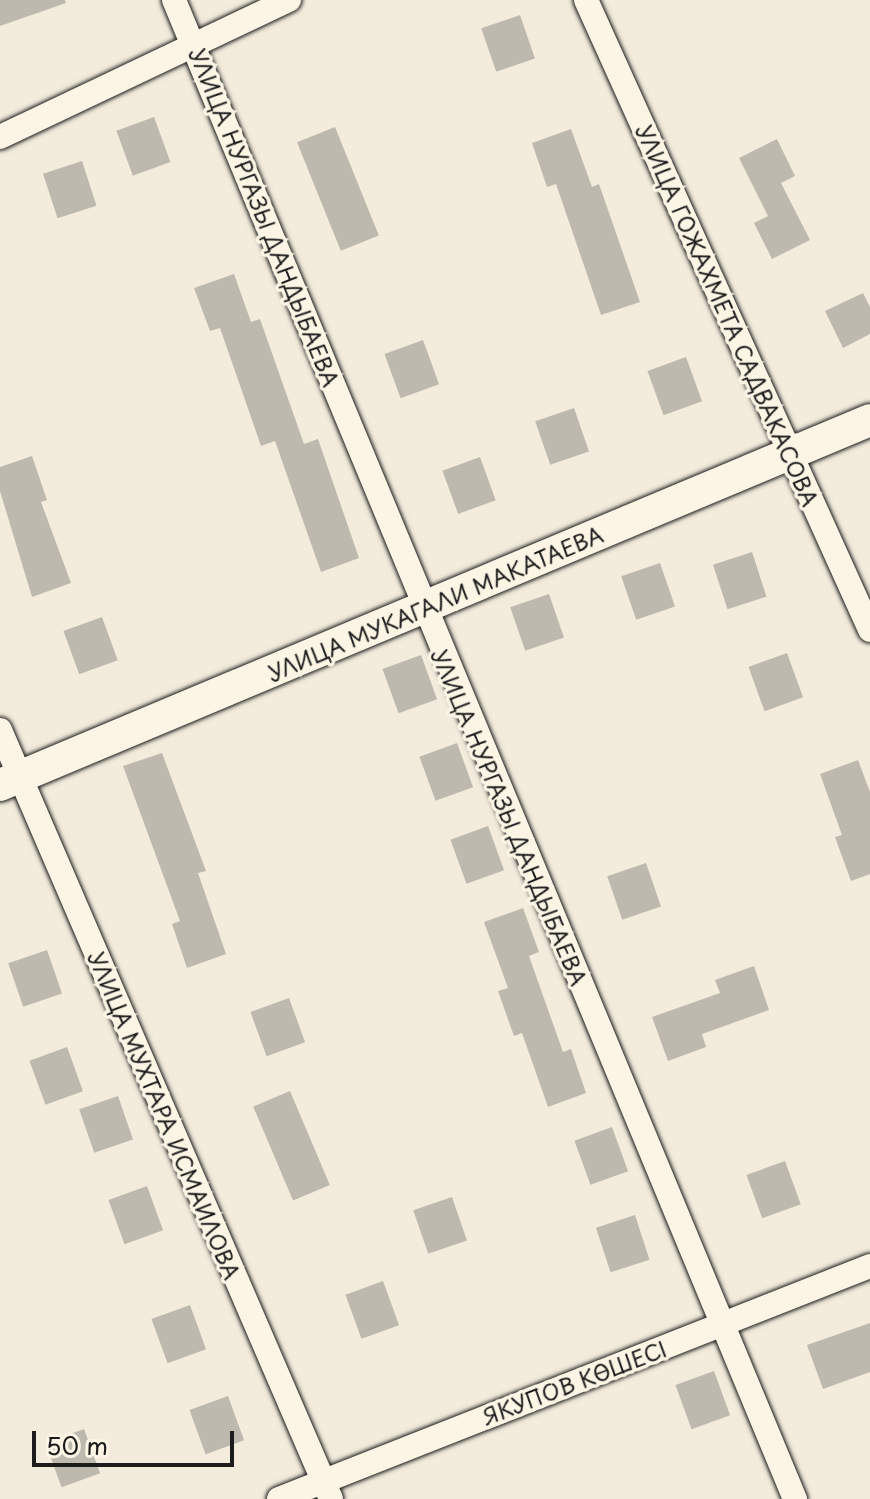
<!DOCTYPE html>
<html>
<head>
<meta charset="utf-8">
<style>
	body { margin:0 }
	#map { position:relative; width:870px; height:1499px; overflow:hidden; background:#f3ecdd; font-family:"Playpen Sans",sans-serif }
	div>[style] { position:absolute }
	.building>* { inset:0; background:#beb9ae; transform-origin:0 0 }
	.roads { filter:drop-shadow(0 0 2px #1c1c1c) drop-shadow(0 0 2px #1c1c1c) }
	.street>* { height:24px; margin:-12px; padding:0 12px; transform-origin:12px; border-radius:12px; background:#fcf5e5 }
	.secondary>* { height:32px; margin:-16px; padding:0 16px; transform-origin:16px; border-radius:16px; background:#fcf5e5 }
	span { translate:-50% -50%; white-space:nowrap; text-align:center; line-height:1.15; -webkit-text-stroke:7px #fcf5e5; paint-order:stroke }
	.street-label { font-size:22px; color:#1c1c1c }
	.scale { position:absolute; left:32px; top:1431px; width:202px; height:36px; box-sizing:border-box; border:4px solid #1c1c1c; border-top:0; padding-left:10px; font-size:24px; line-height:28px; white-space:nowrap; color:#1c1c1c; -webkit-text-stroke:6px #fcf5e5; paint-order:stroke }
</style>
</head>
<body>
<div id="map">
	<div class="building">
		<div style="clip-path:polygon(0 0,65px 0,66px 3px,0 26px)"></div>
		<div style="left:520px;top:15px;width:46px;height:41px;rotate:71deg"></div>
		<div style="left:154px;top:117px;width:48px;height:40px;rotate:70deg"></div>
		<div style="left:335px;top:127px;width:117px;height:41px;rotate:68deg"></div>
		<div style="clip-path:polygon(571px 129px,592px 187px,599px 184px,640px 302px,601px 315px,556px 184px,547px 187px,532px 143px)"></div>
		<div style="clip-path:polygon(777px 139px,795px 176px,781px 183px,810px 240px,772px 259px,754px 223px,768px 216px,739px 158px)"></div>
		<div style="left:82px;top:161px;width:47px;height:41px;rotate:72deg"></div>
		<div style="clip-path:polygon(234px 274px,251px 322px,260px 319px,304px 444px,318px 439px,359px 558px,321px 572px,275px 441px,261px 446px,220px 328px,210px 331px,194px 288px)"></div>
		<div style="clip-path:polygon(863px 293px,870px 307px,870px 334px,843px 348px,825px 311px)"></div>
		<div style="left:423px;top:340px;width:47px;height:41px;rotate:70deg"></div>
		<div style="left:686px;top:357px;width:47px;height:41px;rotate:70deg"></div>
		<div style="left:574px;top:408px;width:46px;height:41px;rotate:71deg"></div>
		<div style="clip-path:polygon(32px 456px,47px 500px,41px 502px,71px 583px,32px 597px,0 491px,0 467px)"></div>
		<div style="left:480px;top:457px;width:46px;height:40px;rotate:70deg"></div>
		<div style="left:752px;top:552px;width:47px;height:41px;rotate:72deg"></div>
		<div style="left:660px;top:563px;width:46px;height:41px;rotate:71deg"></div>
		<div style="left:549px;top:594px;width:46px;height:41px;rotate:71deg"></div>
		<div style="left:102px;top:617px;width:46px;height:41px;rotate:70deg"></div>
		<div style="left:787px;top:653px;width:47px;height:41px;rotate:70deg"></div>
		<div style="left:421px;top:655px;width:47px;height:41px;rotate:70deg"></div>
		<div style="left:457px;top:743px;width:47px;height:40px;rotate:70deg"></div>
		<div style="clip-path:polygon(162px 753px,206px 871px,198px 873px,226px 954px,187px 968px,172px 924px,180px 921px,123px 766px)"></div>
		<div style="clip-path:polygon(858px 760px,870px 792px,870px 874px,851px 881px,835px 837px,842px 835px,820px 774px)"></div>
		<div style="left:488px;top:826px;width:47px;height:40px;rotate:70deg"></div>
		<div style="left:646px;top:863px;width:46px;height:41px;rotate:71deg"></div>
		<div style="clip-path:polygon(523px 908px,539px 952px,529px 956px,563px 1052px,571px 1049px,586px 1093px,548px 1107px,522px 1033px,514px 1036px,498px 991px,508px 988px,484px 922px)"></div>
		<div style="left:47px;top:950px;width:46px;height:41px;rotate:71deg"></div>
		<div style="clip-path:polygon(754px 966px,769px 1010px,702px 1034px,706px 1047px,668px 1061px,652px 1017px,720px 993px,715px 980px)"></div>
		<div style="left:289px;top:998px;width:47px;height:41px;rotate:70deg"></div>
		<div style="left:67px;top:1047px;width:47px;height:40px;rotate:70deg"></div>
		<div style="left:290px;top:1091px;width:102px;height:40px;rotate:67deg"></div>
		<div style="left:118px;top:1096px;width:46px;height:41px;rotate:71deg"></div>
		<div style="left:612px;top:1127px;width:47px;height:40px;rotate:70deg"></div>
		<div style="left:785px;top:1161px;width:46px;height:41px;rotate:70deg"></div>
		<div style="left:147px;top:1186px;width:47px;height:41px;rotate:70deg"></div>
		<div style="left:452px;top:1197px;width:46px;height:41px;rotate:71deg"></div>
		<div style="left:635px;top:1215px;width:47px;height:41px;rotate:72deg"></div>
		<div style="left:383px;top:1281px;width:47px;height:40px;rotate:70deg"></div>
		<div style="left:190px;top:1305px;width:47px;height:41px;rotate:70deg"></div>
		<div style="clip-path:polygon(870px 1323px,870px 1372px,823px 1389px,807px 1345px)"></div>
		<div style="left:714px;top:1371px;width:47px;height:41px;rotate:70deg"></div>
		<div style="left:228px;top:1396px;width:47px;height:41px;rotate:70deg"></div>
		<div style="left:84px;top:1429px;width:47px;height:41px;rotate:70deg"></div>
	</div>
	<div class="roads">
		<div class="street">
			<div style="left:174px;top:0;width:1623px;rotate:67.5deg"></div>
			<div style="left:586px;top:0;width:691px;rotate:65.73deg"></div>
			<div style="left:0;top:137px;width:320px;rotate:-25.4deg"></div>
			<div style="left:0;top:730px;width:837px;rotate:66.71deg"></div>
			<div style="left:279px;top:1499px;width:635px;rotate:-21.52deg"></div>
		</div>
		<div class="secondary">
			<div style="left:0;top:785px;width:943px;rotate:-22.76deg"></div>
		</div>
	</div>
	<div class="street-label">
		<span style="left:265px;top:217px;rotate:68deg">УЛИЦА НУРГАЗЫ ДАНДЫБАЕВА</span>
		<span style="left:728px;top:315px;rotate:66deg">УЛИЦА ГОЖАХМЕТА САДВАКАСОВА</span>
		<span style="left:435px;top:603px;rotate:-23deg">УЛИЦА МУКАГАЛИ МАКАТАЕВА</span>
		<span style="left:510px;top:817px;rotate:67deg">УЛИЦА НУРГАЗЫ ДАНДЫБАЕВА</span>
		<span style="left:165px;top:1115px;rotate:67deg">УЛИЦА МУХТАРА ИСМАИЛОВА</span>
		<span style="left:574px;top:1382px;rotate:-21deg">ЯКУПОВ КӨШЕСІ</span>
	</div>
	<div class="scale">50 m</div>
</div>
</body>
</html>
